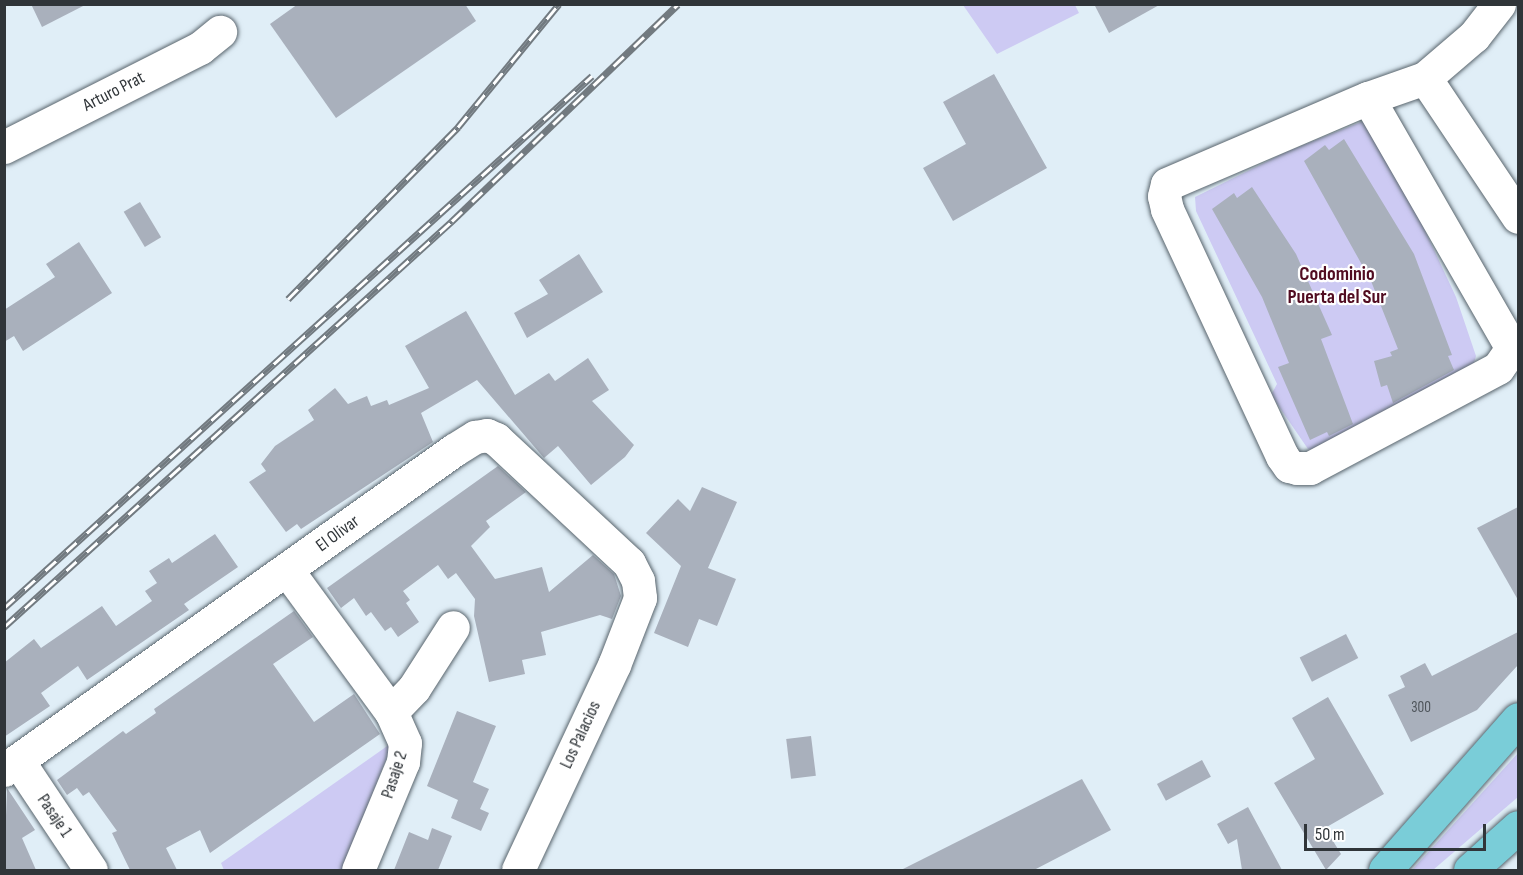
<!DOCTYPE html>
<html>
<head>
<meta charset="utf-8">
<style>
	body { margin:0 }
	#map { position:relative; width:1523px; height:875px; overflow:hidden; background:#e0eef7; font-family:"Sofia Sans Condensed",sans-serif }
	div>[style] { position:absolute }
	.green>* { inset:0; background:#cdcaf3 }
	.building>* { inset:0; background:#a9b0bc; transform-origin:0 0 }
	.roads { filter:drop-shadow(0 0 2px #59656d) drop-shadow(0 0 2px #59656d) }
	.minor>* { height:33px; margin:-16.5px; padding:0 16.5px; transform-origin:16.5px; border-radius:16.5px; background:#fff }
	.major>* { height:33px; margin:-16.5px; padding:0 16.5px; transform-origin:16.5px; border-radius:16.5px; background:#7acdd8 }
	.rail>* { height:7px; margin-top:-3.5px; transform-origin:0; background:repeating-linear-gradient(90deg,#fff 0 14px,#727a80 0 28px); box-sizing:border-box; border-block:2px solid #727a80 }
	span { translate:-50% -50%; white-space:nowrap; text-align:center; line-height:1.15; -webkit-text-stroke:4.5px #fff; paint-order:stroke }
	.number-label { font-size:15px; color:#4e545a }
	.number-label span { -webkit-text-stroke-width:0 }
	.street-label { font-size:18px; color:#303539 }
	.neighbourhood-label { font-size:20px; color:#510c21; font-weight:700 }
	.frame { position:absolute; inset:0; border:6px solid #303539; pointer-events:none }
	.scale { position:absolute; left:1304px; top:824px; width:182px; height:27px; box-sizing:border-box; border:3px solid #303539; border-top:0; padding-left:8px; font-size:18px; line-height:21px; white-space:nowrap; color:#303539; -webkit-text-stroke:4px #fff; paint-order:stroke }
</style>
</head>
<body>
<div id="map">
	<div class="green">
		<div style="clip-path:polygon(963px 5px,1075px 5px,1079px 13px,997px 54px)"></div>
		<div style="clip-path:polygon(1366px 120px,1413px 205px,1456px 297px,1476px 356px,1473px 366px,1319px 450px,1308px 449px,1271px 395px,1277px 384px,1196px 211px,1195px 197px,1286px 152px)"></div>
		<div style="clip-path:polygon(393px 742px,342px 870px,224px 870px,221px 863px)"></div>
		<div style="clip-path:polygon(1518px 753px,1518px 797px,1433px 870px,1412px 870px)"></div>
	</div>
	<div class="building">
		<div style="clip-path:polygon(31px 4px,87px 4px,42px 27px)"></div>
		<div style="clip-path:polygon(298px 4px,465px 4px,476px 21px,336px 118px,270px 24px)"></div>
		<div style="clip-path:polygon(1094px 4px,1161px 4px,1109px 33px)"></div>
		<div style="clip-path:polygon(994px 74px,1047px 168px,953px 221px,923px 168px,966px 144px,943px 102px)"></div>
		<div style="clip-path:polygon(1344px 139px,1414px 254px,1452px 355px,1448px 356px,1454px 370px,1393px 403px,1387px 385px,1381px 387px,1374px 361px,1392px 356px,1390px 352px,1398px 349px,1371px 281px,1304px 161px,1325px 145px,1329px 150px)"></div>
		<div style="clip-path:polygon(1252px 187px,1296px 254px,1332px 335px,1321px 339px,1353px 424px,1329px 436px,1327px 432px,1310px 440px,1278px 367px,1289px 363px,1262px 297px,1212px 209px,1234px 193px,1237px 198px)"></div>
		<div style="left:140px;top:202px;width:41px;height:19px;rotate:59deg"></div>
		<div style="clip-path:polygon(79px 242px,112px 293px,23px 351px,14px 336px,4px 342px,4px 310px,55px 277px,46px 264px)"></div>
		<div style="clip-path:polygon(579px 254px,603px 292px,527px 338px,514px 313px,548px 294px,539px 280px)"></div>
		<div style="clip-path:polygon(466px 311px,515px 395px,549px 373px,555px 381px,588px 358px,609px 390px,592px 401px,634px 445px,625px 457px,591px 485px,558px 446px,544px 458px,477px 380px,421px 413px,433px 442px,301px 529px,297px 524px,286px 532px,249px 482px,266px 471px,261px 464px,275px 446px,314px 420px,308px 410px,335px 388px,348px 404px,367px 396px,371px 406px,387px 400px,389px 405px,429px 388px,405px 346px)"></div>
		<div style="clip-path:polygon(498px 466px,526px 492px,486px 521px,490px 527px,471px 546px,495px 579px,542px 567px,549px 592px,593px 555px,614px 574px,621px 596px,612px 619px,600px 615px,541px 632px,546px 655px,522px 660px,525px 674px,489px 682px,474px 616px,475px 599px,456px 573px,448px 579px,438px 565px,403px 591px,410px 600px,406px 603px,419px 622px,398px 637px,391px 627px,385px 631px,371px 612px,366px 616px,354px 598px,341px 608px,327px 588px)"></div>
		<div style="clip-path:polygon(702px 487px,737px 502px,708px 568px,736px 579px,717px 626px,699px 619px,688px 647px,654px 633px,681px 566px,646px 533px,678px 499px,690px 511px)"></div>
		<div style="clip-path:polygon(1518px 507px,1518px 600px,1477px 528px)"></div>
		<div style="clip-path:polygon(215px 534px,238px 567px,184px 604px,189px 610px,87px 680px,78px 666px,41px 693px,50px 706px,4px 737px,4px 663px,34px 639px,41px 648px,102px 606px,116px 626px,152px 601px,145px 591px,157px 583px,149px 571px,169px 558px,172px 563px)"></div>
		<div style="clip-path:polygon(294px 611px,313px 637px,273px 664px,314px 722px,354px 694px,380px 734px,210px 853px,200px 830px,166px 848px,177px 870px,130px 870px,112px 833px,117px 831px,89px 792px,83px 796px,77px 788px,67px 795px,57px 780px,123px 731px,126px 734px,156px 713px,154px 709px)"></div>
		<div style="clip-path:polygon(1518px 632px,1518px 665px,1477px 710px,1411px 742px,1388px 695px,1405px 687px,1400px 676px,1425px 663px,1432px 676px)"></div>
		<div style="left:1346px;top:634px;width:27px;height:52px;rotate:63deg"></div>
		<div style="clip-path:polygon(1328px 697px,1384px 794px,1325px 828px,1341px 854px,1326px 870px,1274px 783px,1315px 759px,1292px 718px)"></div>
		<div style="clip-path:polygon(457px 711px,496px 726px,473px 782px,489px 789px,480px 809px,489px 813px,481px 831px,451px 818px,458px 800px,427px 786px)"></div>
		<div style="left:811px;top:736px;width:40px;height:25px;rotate:83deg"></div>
		<div style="left:1202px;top:760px;width:19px;height:51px;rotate:62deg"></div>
		<div style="clip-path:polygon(1082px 779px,1111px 830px,1034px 870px,901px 870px)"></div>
		<div style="clip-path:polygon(7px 788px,35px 830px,22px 838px,36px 870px,4px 870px)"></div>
		<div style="clip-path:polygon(1248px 807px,1282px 870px,1242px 870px,1237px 839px,1228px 844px,1217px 824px)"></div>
		<div style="clip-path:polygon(432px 828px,452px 836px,438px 870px,394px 870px,409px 832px,428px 840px)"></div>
	</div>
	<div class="roads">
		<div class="minor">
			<div style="left:1499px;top:4px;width:41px;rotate:128deg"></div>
			<div style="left:1474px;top:36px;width:65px;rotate:139.4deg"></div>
			<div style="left:1425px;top:78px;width:167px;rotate:56.2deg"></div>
			<div style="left:1368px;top:98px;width:289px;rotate:60.1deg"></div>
			<div style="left:1512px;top:348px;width:24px;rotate:125deg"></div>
			<div style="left:1498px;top:368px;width:213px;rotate:152deg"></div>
			<div style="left:1310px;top:468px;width:13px;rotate:180deg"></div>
			<div style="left:1297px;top:468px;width:8px;rotate:-166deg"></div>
			<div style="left:1289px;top:466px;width:12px;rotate:-125deg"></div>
			<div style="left:1282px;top:456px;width:272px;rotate:-115deg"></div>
			<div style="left:1167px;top:209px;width:13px;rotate:-103deg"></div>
			<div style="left:1164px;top:196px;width:12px;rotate:-76deg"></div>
			<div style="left:1167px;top:184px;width:219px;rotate:-23.2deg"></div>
			<div style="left:1368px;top:98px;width:60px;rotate:-19.3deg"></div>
			<div style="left:4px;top:147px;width:220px;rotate:-26.8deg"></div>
			<div style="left:200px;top:48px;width:26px;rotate:-39deg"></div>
			<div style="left:287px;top:570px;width:176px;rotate:53.8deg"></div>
			<div style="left:18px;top:761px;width:131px;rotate:56.2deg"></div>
			<div style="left:4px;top:770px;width:552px;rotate:-35.42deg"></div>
			<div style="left:454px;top:450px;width:25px;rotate:-32deg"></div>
			<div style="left:475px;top:437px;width:12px;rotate:-9deg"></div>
			<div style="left:487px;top:435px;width:10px;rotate:24deg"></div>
			<div style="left:496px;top:439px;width:182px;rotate:43deg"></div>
			<div style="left:629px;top:563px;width:20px;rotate:63deg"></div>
			<div style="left:638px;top:581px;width:17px;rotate:83deg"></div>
			<div style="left:640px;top:598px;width:72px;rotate:111.2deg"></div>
			<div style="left:614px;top:665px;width:226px;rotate:115.1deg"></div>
			<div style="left:358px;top:870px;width:117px;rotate:-67.4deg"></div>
			<div style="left:403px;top:762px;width:19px;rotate:-84deg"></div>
			<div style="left:405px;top:743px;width:34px;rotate:-114deg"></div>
			<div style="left:391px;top:712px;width:33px;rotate:-46deg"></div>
			<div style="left:414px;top:688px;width:72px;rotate:-57.4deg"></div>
		</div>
		<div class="major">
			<div style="left:1385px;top:870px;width:201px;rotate:-48.6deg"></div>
			<div style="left:1470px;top:870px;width:64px;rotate:-41.9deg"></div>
		</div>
	</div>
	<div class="rail">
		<div style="left:288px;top:299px;width:242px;rotate:-45.3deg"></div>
		<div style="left:458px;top:127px;width:159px;rotate:-50.6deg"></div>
		<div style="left:4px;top:608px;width:793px;rotate:-42.14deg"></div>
		<div style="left:4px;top:627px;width:605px;rotate:-42.18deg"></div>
		<div style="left:452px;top:221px;width:313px;rotate:-43.8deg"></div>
	</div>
	<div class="number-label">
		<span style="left:1421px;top:708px">300</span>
	</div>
	<div class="street-label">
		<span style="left:114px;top:92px;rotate:-27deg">Arturo Prat</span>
		<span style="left:338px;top:534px;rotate:-36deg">El Olivar</span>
		<span style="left:581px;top:735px;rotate:-65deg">Los Palacios</span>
		<span style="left:395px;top:775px;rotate:-72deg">Pasaje 2</span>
		<span style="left:54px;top:816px;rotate:56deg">Pasaje 1</span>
	</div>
	<div class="neighbourhood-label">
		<span style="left:1337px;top:286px">Codominio<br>Puerta del Sur</span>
	</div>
	<div class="frame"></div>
	<div class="scale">50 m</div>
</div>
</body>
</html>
